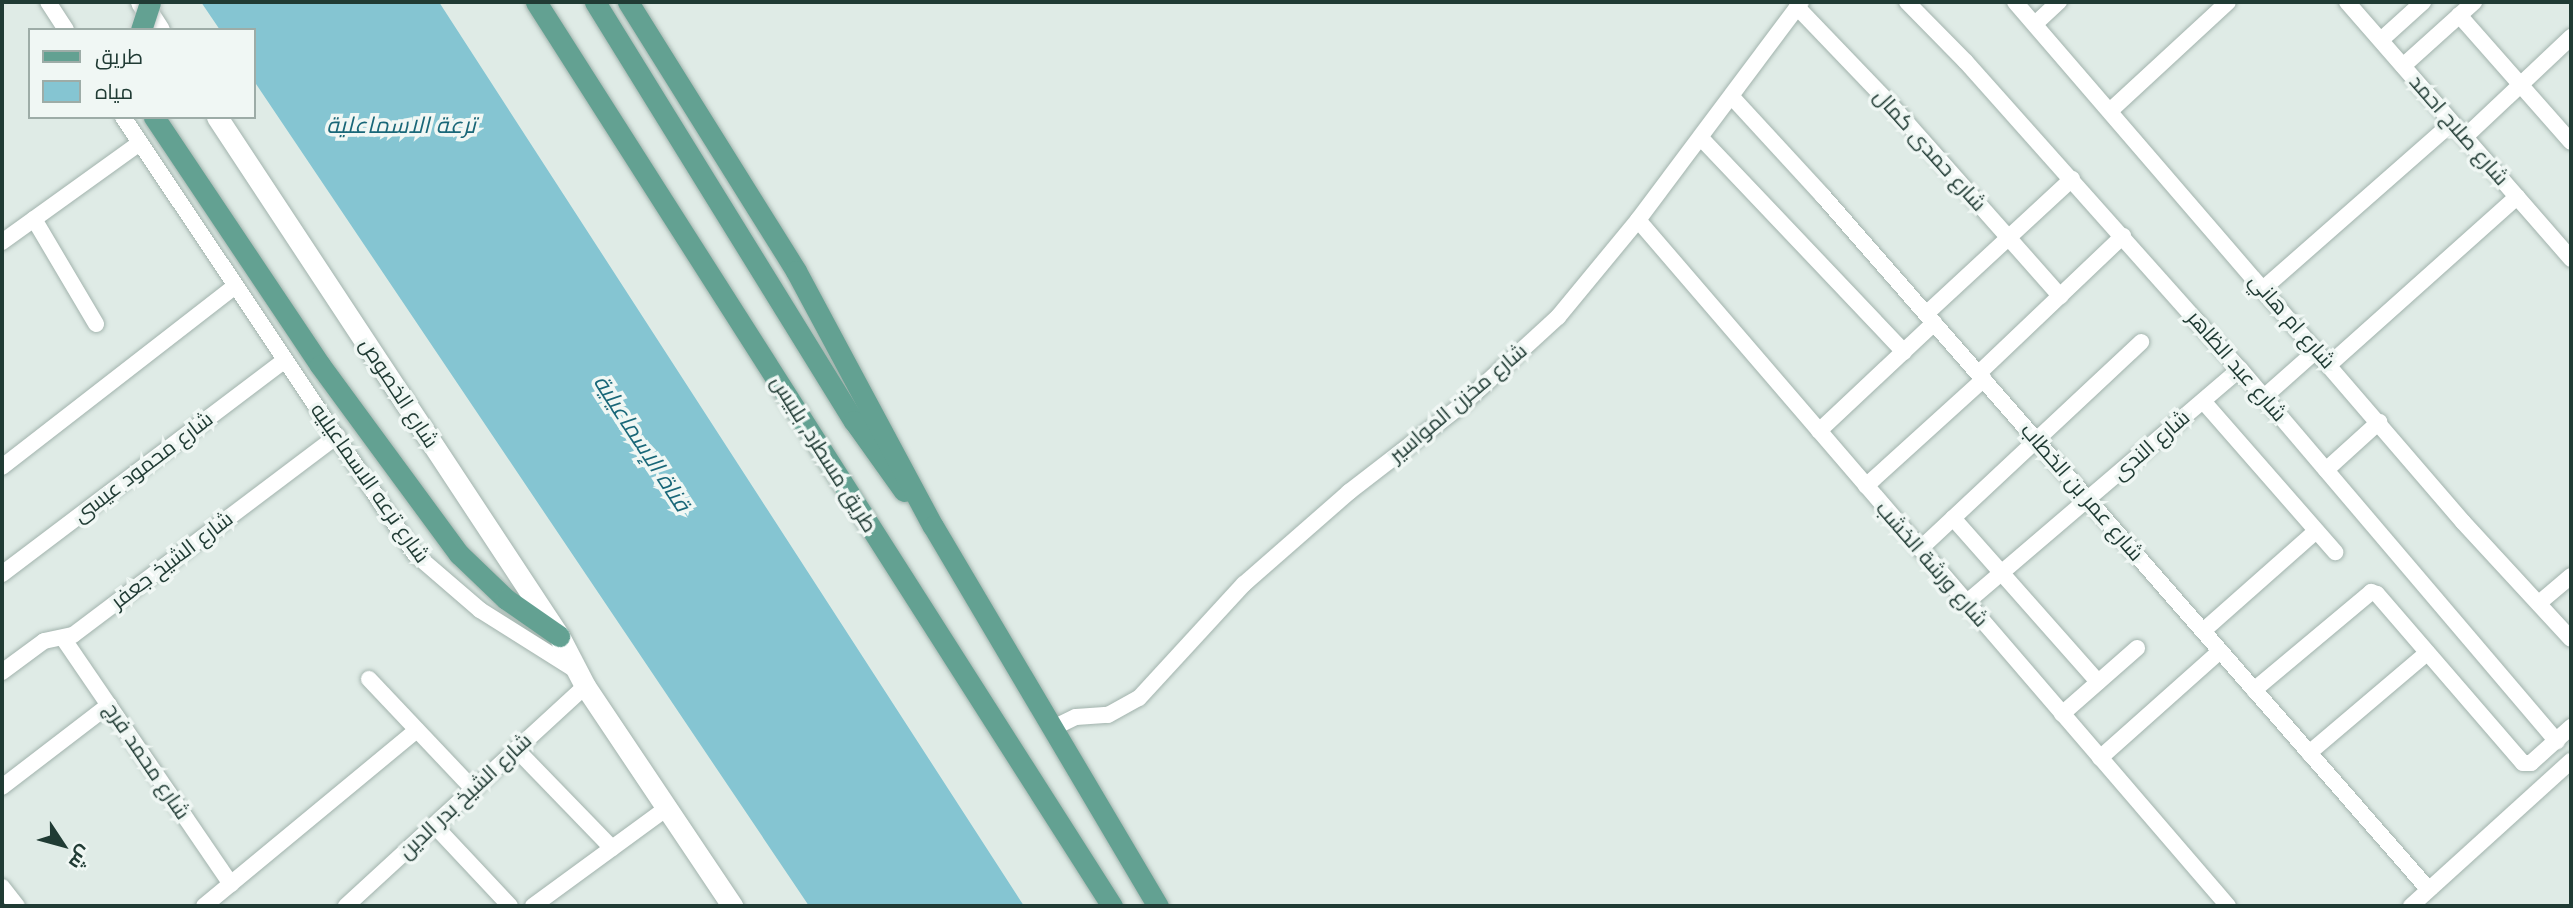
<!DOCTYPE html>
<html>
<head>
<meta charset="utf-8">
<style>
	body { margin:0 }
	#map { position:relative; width:2573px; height:908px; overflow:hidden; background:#dfebe6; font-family:Inter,Cairo,sans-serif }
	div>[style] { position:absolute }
	.water>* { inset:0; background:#85c5d2 }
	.roads { filter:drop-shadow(0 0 2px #a2b3ad) drop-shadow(0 0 2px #a2b3ad) }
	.minor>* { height:16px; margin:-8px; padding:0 8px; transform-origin:8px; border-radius:8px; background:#fff }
	.secondary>* { height:21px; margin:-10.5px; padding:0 10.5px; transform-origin:10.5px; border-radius:10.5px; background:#fff }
	.primary>* { height:21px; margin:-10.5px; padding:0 10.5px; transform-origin:10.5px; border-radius:10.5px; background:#63a192 }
	.bridges { filter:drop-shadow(0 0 2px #c1c8c6) drop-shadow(0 0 2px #c1c8c6) }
	.primary-bridge>* { height:21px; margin:-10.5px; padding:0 10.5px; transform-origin:10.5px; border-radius:10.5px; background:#63a192 }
	span { translate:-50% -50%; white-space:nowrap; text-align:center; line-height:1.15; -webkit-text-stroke:7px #f0f7f4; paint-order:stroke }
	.street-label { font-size:21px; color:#203b34 }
	.water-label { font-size:23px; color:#196778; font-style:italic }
	.frame { position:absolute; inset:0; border:4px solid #203b34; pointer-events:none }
	.legend { position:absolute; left:28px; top:28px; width:228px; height:91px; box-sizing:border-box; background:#f0f7f4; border:2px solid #9daca7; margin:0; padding:9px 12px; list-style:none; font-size:21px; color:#203b34 }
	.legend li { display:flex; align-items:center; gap:14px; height:35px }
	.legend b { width:35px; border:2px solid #9daca7 }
	.north { position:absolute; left:28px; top:810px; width:70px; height:70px; -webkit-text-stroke:5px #f0f7f4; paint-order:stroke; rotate:126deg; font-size:19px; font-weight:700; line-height:28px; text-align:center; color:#203b34 }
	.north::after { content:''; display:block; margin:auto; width:24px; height:32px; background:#203b34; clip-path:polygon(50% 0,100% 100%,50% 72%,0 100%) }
</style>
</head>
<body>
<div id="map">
	<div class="water">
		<div style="clip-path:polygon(201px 2px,439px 2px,1024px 906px,809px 906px,254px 81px,254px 30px,220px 30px)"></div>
	</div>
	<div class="roads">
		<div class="minor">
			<div style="left:48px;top:2px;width:33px;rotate:57deg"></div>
			<div style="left:1907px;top:2px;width:84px;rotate:45.5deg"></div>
			<div style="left:1966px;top:62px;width:411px;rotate:48.3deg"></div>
			<div style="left:2240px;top:369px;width:489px;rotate:49.6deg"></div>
			<div style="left:2015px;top:2px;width:686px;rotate:49.25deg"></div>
			<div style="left:2463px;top:522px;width:159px;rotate:47.3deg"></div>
			<div style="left:2347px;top:2px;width:341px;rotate:48.9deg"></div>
			<div style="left:1797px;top:7px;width:137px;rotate:46.2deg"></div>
			<div style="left:1892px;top:106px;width:254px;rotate:48.5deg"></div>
			<div style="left:2459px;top:15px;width:169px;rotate:48.6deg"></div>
			<div style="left:2035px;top:24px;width:33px;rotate:-43deg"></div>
			<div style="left:2381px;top:40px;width:57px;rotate:-42.1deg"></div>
			<div style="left:2403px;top:66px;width:96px;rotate:-42deg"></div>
			<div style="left:1732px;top:97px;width:134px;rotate:47.4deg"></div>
			<div style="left:1823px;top:196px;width:921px;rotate:48.87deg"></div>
			<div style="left:2111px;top:110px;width:159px;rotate:-42.7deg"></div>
			<div style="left:123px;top:117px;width:526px;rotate:56.25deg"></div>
			<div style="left:415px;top:554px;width:86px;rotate:40.7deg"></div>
			<div style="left:480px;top:610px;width:115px;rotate:32.2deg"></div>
			<div style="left:2465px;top:137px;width:146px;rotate:-43.3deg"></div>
			<div style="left:1701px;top:138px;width:295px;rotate:46.5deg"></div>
			<div style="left:34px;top:219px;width:122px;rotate:59.4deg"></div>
			<div style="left:1638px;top:220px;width:905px;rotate:49.3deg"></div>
			<div style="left:2px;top:242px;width:170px;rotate:-35.7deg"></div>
			<div style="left:2264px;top:288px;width:250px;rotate:-41.3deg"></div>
			<div style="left:1926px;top:314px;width:199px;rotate:-42.8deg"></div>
			<div style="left:2330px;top:364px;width:251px;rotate:-41.8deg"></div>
			<div style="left:1979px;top:373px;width:199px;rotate:-43.6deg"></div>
			<div style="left:2264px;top:397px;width:71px;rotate:-41.6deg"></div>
			<div style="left:2203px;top:401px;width:201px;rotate:48.8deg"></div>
			<div style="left:1819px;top:431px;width:158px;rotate:-43.2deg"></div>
			<div style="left:2px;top:467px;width:295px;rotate:-37.8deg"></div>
			<div style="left:2326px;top:470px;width:72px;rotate:-42.2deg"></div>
			<div style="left:1866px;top:486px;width:159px;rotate:-42.2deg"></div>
			<div style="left:1953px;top:518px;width:219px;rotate:48.5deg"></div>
			<div style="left:1920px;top:549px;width:303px;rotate:-43.1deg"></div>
			<div style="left:2px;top:574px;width:353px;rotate:-37.1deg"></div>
			<div style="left:1966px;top:603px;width:360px;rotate:-40.5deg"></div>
			<div style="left:2539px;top:603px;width:42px;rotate:-40.2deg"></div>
			<div style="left:2203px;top:631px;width:151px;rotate:-41.5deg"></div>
			<div style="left:63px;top:638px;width:298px;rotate:55.7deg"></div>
			<div style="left:2px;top:672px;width:52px;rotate:-36.4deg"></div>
			<div style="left:44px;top:641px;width:30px;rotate:-12deg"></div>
			<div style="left:73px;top:635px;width:331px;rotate:-37deg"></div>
			<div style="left:369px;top:679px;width:151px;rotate:46.6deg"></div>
			<div style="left:2254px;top:690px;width:153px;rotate:-39.9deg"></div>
			<div style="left:2371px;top:592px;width:6px;rotate:18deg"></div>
			<div style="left:2377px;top:594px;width:223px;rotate:49.2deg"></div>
			<div style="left:2523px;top:763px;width:8px"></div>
			<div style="left:2531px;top:763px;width:54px;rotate:-42deg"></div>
			<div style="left:2062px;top:714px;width:100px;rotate:-41.3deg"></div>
			<div style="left:1053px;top:728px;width:25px;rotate:-26deg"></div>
			<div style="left:1076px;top:717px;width:32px;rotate:-4deg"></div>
			<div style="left:1108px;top:715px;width:35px;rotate:-29deg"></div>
			<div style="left:1139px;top:698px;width:155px;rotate:-47.4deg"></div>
			<div style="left:1244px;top:584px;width:140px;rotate:-41.2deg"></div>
			<div style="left:1349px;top:492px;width:144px;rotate:-37.7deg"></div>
			<div style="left:1463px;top:404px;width:129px;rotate:-42.5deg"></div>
			<div style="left:1558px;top:317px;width:126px;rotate:-50.5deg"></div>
			<div style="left:1638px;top:220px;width:272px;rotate:-53.2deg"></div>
			<div style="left:516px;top:749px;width:138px;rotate:45.9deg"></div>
			<div style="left:2309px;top:753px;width:155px;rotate:-40.3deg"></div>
			<div style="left:2100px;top:758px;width:161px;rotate:-41.7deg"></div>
			<div style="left:2px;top:787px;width:135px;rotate:-37.5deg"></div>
			<div style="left:434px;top:825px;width:111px;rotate:46.8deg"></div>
			<div style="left:2px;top:887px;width:24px;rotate:52deg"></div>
			<div style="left:204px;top:906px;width:276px;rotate:-39.6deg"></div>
			<div style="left:346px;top:906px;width:325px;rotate:-42.6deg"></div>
			<div style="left:533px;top:906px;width:166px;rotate:-36.2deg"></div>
			<div style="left:2411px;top:906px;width:216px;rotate:-42.2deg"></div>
		</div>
		<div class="secondary">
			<div style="left:141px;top:2px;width:33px;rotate:57deg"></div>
			<div style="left:217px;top:117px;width:622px;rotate:56.62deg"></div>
			<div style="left:559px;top:636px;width:56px;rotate:62.5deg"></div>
			<div style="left:585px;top:686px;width:265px;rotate:56.2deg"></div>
		</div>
		<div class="primary">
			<div style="left:536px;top:2px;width:1072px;rotate:57.5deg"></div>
			<div style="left:595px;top:2px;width:493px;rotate:58.3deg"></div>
			<div style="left:854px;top:421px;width:86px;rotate:54.5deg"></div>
			<div style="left:628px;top:2px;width:317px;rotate:58deg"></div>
			<div style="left:796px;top:271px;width:289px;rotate:61.8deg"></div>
			<div style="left:933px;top:526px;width:442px;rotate:59.4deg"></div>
			<div style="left:154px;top:117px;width:298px;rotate:56.2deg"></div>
			<div style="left:320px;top:365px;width:235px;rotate:53.7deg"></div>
			<div style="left:459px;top:554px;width:65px;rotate:43.8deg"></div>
			<div style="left:506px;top:599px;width:65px;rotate:34.9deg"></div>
		</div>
	</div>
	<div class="bridges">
		<div class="primary-bridge">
			<div style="left:141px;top:30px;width:29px;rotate:-72deg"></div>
		</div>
	</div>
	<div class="street-label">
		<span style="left:2459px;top:130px;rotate:49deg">شارع صلاح احمد</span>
		<span style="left:1930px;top:150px;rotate:48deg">شارع حمدى كمال</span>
		<span style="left:2292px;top:321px;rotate:49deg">شارع ام هاني</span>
		<span style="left:2237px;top:366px;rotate:49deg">شارع عبد الظاهر</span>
		<span style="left:399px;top:393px;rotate:57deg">شارع الخصوص</span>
		<span style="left:1458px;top:403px;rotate:-40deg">شارع مخزن المواسير</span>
		<span style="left:2151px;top:445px;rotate:-41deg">شارع الندى</span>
		<span style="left:824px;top:454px;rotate:58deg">طريق مسطرد, بلبيس</span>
		<span style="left:143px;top:467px;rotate:-37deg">شارع محمود عيسى</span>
		<span style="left:370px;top:483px;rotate:55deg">شارع ترعه الاسماعيليه</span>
		<span style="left:2082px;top:492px;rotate:49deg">شارع عمر بن الخطاب</span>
		<span style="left:172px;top:560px;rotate:-37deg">شارع الشيخ جعفر</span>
		<span style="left:1932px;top:564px;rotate:49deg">شارع ورشة الخشب</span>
		<span style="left:147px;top:761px;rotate:56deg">شارع محمد فرج</span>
		<span style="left:465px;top:796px;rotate:-43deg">شارع الشيخ بدر الدين</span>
	</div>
	<div class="water-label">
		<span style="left:401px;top:125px">ترعة الاسماعلية</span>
		<span style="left:642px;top:443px;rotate:57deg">قناة الإسماعيلية</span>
	</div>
	<div class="frame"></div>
	<ul class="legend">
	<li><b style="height:9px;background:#63a192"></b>طريق</li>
	<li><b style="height:19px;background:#85c5d2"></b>مياه</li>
	</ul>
	<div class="north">ش</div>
</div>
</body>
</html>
